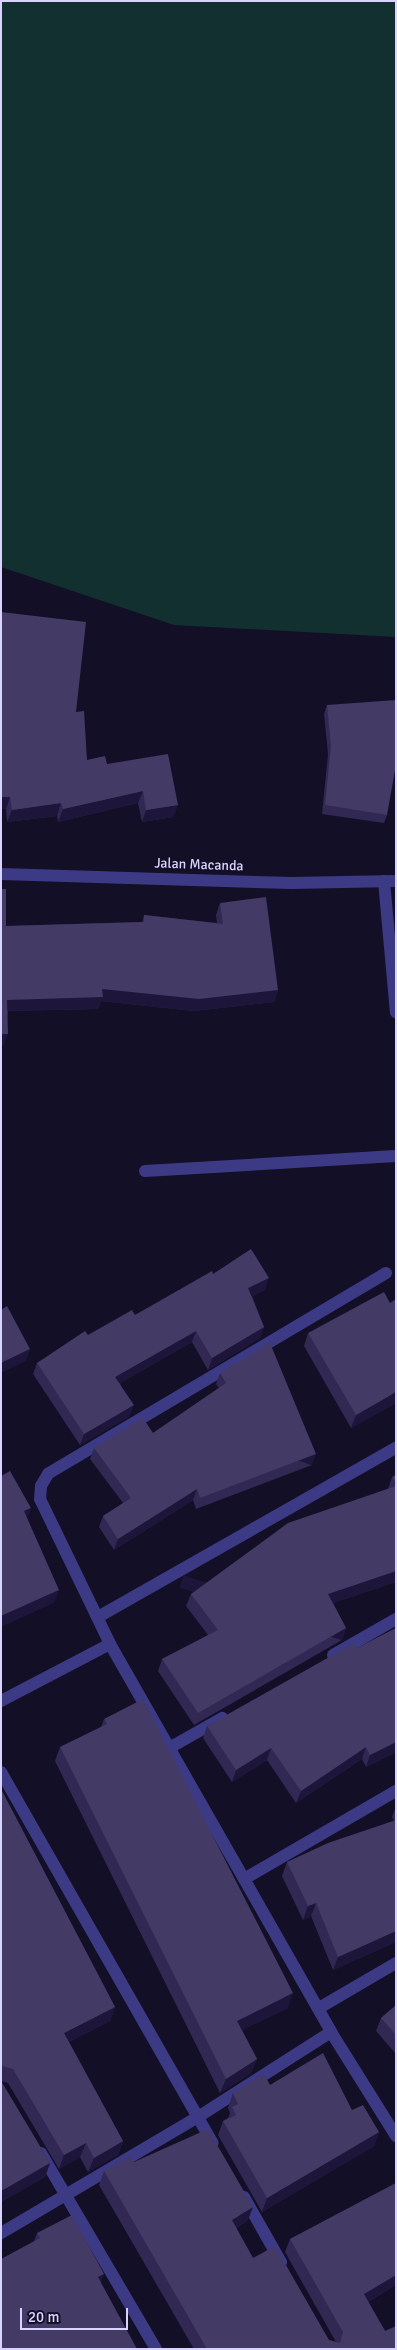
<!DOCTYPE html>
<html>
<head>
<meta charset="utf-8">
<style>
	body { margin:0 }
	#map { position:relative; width:397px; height:2350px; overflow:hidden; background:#130f26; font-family:Signika,sans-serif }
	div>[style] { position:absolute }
	.green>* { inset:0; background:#12302f }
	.minor>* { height:12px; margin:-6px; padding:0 6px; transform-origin:6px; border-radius:6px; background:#3d3a85 }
	.tertiary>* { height:12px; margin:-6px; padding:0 6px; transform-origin:6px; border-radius:6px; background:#3d3a85 }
	.wall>* { inset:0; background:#312854 }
	.shaded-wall>* { inset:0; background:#1d163a; transform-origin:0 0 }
	.building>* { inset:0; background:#433a66 }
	span { translate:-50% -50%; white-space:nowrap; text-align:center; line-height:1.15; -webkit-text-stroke:4px #130f26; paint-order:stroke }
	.street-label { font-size:14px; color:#d9d4ff }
	.frame { position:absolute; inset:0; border:2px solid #d9d4ff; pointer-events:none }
	.scale { position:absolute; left:20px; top:2308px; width:108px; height:22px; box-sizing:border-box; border:2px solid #d9d4ff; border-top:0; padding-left:6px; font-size:15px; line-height:18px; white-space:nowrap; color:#d9d4ff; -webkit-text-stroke:4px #130f26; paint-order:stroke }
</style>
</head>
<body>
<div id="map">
	<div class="green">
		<div style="clip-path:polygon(1px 1px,396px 1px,396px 637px,174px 625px,1px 567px)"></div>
	</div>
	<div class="minor">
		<div style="left:384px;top:881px;width:132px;rotate:84.8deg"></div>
		<div style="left:145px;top:1171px;width:251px;rotate:-3.4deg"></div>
		<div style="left:386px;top:1273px;width:393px;rotate:149.3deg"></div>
		<div style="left:48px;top:1474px;width:14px;rotate:120deg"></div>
		<div style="left:41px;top:1486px;width:13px;rotate:94deg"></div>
		<div style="left:40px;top:1499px;width:161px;rotate:64.2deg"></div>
		<div style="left:110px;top:1644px;width:447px;rotate:60.3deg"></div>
		<div style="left:331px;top:2032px;width:123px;rotate:58deg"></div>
		<div style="left:98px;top:1617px;width:343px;rotate:-29.6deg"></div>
		<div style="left:333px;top:1655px;width:73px;rotate:-29.7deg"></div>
		<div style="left:1px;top:1701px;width:123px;rotate:-27.6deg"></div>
		<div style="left:171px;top:1747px;width:59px;rotate:-29.6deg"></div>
		<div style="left:1px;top:1772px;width:427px;rotate:60.3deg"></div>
		<div style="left:244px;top:1879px;width:176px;rotate:-30.1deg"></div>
		<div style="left:319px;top:2008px;width:89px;rotate:-30.3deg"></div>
		<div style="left:41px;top:2153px;width:227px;rotate:59.6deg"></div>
		<div style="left:244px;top:2197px;width:75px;rotate:60.4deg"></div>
		<div style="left:1px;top:2233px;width:229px;rotate:-30.5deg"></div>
		<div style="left:198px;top:2117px;width:158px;rotate:-32.6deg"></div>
	</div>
	<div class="tertiary">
		<div style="left:1px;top:874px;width:290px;rotate:1.8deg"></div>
		<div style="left:291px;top:883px;width:105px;rotate:-1.1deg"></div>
	</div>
	<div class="wall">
		<div style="clip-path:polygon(1px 612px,76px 712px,87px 760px,107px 764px,178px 805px,173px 817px,142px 822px,138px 803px,58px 822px,57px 816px,7px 822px,6px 809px)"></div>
		<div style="clip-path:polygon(327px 705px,387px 815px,384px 823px,322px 814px,328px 754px,324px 714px)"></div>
		<div style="clip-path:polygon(1px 889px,6px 926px,142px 922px,144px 915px,217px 923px,216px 915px,220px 903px,278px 990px,274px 1002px,194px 1011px,101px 1001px,98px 1009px,8px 1011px,4px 1045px,1px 1045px)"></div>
		<div style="clip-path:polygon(213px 1274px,265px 1290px,252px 1296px,264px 1327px,260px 1338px,208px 1370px,192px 1342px,120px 1383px,130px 1416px,80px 1445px,33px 1374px,37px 1363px,88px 1335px,135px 1315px)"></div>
		<div style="clip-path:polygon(308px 1333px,396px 1403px,351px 1428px,304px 1346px)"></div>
		<div style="clip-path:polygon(220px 1373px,312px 1465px,196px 1509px,193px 1500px,114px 1550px,99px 1527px,103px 1516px,123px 1503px,90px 1459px,94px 1448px,153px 1433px,219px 1388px,216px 1384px)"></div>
		<div style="clip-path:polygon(392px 1477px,396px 1483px,396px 1582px,333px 1603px,346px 1628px,342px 1640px,194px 1725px,158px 1671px,162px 1659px,208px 1635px,186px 1606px,191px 1594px,388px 1489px)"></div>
		<div style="clip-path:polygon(396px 1628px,396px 1752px,366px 1767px,362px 1759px,296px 1803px,267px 1760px,232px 1782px,203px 1738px,207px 1726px)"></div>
		<div style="clip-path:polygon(104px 1719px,288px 2008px,242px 2030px,257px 2059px,251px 2073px,220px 2093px,55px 1761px,60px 1747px,101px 1727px)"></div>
		<div style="clip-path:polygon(1px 1789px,115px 2007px,110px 2021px,69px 2042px,123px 2141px,118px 2155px,88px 2172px,80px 2157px,59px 2169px,8px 2083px,1px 2081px,50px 2163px,45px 2177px,1px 2202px)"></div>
		<div style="clip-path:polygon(396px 1806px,396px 1942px,333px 1970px,311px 1916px,303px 1920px,282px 1876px,287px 1862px,394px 1821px,392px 1817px)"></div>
		<div style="clip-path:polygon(396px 2005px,396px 2054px,376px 2031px,381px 2018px)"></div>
		<div style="clip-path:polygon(270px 2085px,352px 2110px,379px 2132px,374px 2146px,262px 2212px,218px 2135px,223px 2121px,228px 2118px,230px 2113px,228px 2108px,233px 2093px)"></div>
		<div style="clip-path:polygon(134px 2162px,248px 2220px,236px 2228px,253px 2258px,329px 2340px,336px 2342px,285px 2252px,290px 2239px,396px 2183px,396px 2285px,368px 2302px,396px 2349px,194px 2349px,99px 2185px,104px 2171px)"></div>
		<div style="clip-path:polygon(37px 2233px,101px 2283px,34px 2241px)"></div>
	</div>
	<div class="shaded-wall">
		<div style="clip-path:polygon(143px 791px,138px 803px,58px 822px,63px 809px)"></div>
		<div style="clip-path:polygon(1px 797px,10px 797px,6px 809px,1px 809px)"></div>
		<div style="clip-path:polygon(61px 803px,57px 816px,7px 822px,12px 810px)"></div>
		<div style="clip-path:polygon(178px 805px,173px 817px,142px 822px,146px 810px)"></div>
		<div style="clip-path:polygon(102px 989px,278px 990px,274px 1002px,194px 1011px,101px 1001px,98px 1009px,3px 1011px,7px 1000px)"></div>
		<div style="clip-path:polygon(1px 1034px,8px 1034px,4px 1045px,1px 1045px)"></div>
		<div style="clip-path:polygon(269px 1278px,265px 1290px,244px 1300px,248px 1288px)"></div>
		<div style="clip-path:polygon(264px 1327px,260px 1338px,208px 1370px,212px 1358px)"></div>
		<div style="clip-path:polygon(196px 1331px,192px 1342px,111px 1388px,115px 1377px)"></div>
		<div style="clip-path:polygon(30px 1349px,26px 1361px,1px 1373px,1px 1363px)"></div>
		<div style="clip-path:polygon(396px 1392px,396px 1403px,351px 1428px,356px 1415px)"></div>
		<div style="clip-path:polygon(134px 1405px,130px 1416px,80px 1445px,84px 1434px)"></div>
		<div style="left:316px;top:1454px;width:12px;height:124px;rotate:110deg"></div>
		<div style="clip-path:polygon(197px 1489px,193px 1500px,114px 1550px,118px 1539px)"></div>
		<div style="clip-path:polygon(31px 1508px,26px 1522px,24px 1511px)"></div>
		<div style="clip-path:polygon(396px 1571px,396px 1582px,324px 1606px,328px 1594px)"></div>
		<div style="clip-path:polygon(59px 1590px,54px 1603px,1px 1627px,1px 1616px)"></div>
		<div style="left:346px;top:1628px;width:13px;height:171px;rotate:108deg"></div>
		<div style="clip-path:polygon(396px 1742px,396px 1752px,366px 1767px,370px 1755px)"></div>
		<div style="clip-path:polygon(366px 1747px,362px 1759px,296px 1803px,301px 1791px)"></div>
		<div style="clip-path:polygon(271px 1748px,267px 1760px,232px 1782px,236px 1770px)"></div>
		<div style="clip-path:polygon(316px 1903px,311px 1916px,303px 1920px,308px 1906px)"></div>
		<div style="clip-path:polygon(396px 1931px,396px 1942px,333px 1970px,338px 1957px)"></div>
		<div style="clip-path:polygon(293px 1993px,288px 2008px,232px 2035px,237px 2021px)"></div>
		<div style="clip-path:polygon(115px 2007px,110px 2021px,59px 2047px,64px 2033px)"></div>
		<div style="clip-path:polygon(257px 2059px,251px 2073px,220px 2093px,226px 2079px)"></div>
		<div style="clip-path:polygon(379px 2132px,374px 2146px,262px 2212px,267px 2198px)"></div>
		<div style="clip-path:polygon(123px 2141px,118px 2155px,88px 2172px,94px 2158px)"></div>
		<div style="clip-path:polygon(86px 2143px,80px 2157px,59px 2169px,64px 2155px)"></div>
		<div style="clip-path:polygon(50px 2163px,45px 2177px,1px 2202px,1px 2191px)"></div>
		<div style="clip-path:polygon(253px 2207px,248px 2220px,227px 2233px,232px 2220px)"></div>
		<div style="clip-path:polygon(104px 2274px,100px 2287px,98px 2277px)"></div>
		<div style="clip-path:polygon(396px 2275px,396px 2285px,359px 2307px,364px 2294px)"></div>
	</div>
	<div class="building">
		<div style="clip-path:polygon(1px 612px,86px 622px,76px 712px,84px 711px,87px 760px,105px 756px,107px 764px,168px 754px,178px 805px,146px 810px,143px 791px,63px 809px,61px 803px,12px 810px,10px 797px,1px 797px)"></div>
		<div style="clip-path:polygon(396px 700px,396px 765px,387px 815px,325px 805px,331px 746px,327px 705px)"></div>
		<div style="clip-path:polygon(1px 889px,6px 889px,6px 926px,144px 922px,144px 915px,223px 924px,220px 903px,266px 897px,278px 990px,199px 999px,102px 989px,103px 997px,7px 1000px,8px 1034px,1px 1034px)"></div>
		<div style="clip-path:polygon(251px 1249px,269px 1278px,248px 1288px,264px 1327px,212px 1358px,196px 1331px,115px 1377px,134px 1405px,84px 1434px,37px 1363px,85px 1331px,88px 1335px,132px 1310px,135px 1315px,212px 1271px,213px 1274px)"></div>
		<div style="clip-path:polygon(384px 1292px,390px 1303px,396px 1299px,396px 1392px,356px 1415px,308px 1333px)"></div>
		<div style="clip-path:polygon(7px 1306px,30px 1349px,1px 1363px,1px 1310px)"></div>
		<div style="clip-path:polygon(270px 1343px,316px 1454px,200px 1498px,197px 1489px,118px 1539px,103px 1516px,131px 1498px,94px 1448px,143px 1418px,153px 1433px,226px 1383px,220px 1373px)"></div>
		<div style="clip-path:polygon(10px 1471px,31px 1508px,24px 1511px,59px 1590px,1px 1616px,1px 1476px)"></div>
		<div style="clip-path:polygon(396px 1475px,396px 1483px,392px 1477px)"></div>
		<div style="clip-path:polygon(396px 1486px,396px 1571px,328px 1594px,346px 1628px,198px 1713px,162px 1659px,218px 1630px,191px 1594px,288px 1523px)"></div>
		<div style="clip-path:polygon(396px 1628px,396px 1742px,370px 1755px,366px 1747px,301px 1791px,271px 1748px,236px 1770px,207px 1726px,354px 1643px,357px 1648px)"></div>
		<div style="clip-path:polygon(143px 1699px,293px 1993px,237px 2021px,257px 2059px,226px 2079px,60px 1747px,107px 1724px,104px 1719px)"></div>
		<div style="clip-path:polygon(1px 1789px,115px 2007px,64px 2033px,123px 2141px,94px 2158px,86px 2143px,64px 2155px,13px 2069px,2px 2066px,1px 2070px)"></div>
		<div style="clip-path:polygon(396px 1820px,396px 1931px,338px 1957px,316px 1903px,308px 1906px,287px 1862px,328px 1843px)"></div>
		<div style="clip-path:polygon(396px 2005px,396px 2035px,381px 2018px)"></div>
		<div style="clip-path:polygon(323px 2053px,352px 2110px,363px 2105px,379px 2132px,267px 2198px,223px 2121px,236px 2115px,232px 2107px,238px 2104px,233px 2093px,264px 2074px,270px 2085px)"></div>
		<div style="clip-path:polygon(1px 2081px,50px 2163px,1px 2191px)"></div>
		<div style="clip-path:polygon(208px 2129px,253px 2207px,232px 2220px,253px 2258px,275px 2246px,329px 2340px,340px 2343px,343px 2332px,290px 2239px,396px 2183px,396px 2275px,364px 2294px,385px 2331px,396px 2326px,396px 2349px,207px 2349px,104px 2171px,131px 2156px,134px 2162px)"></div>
		<div style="clip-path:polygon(72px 2215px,104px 2274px,98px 2277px,137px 2349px,1px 2349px,1px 2259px,40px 2238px,37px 2233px)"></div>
	</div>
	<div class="street-label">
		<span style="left:199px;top:865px;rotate:2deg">Jalan Macanda</span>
	</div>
	<div class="frame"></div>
	<div class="scale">20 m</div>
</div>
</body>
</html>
